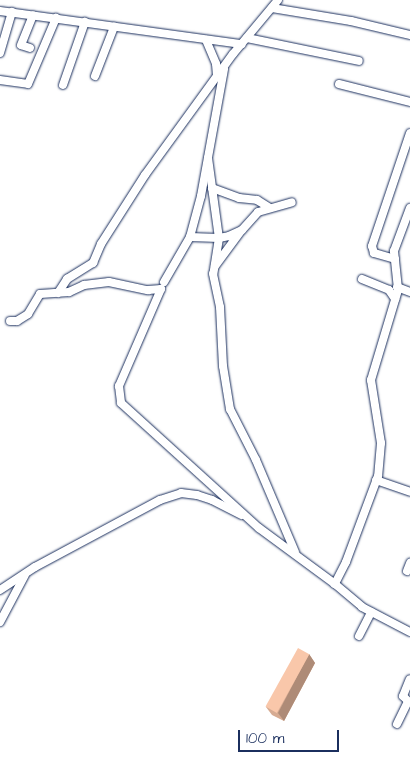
<!DOCTYPE html>
<html>
<head>
<meta charset="utf-8">
<style>
	body { margin:0 }
	#map { position:relative; width:410px; height:762px; overflow:hidden; background:#fff; font-family:"Architects Daughter",sans-serif }
	div>[style] { position:absolute }
	.roads { filter:drop-shadow(0 0 1px #1b2f5e) drop-shadow(0 0 1px #1b2f5e) }
	.minor>* { height:8px; margin:-4px; padding:0 4px; transform-origin:4px; border-radius:4px; background:#fff }
	.wall>* { inset:0; background:#d6ab92 }
	.shaded-wall>* { inset:0; background:#ae8b77 }
	.building>* { inset:0; background:#f9c7aa; transform-origin:0 0 }
	span { translate:-50% -50%; white-space:nowrap; text-align:center; line-height:1.15; -webkit-text-stroke:4px #fff; paint-order:stroke }
	.scale { position:absolute; left:238px; top:730px; width:101px; height:22px; box-sizing:border-box; border:2px solid #1b2f5e; border-top:0; padding-left:6px; font-size:15px; line-height:18px; white-space:nowrap; color:#1b2f5e; -webkit-text-stroke:4px #fff; paint-order:stroke }
</style>
</head>
<body>
<div id="map">
	<div class="roads">
		<div class="minor">
			<div style="left:272px;top:8px;width:80px;rotate:9.3deg"></div>
			<div style="left:351px;top:21px;width:61px;rotate:13.3deg"></div>
			<div style="left:0;top:11px;width:244px;rotate:7.8deg"></div>
			<div style="left:247px;top:38px;width:114px;rotate:11.6deg"></div>
			<div style="left:206px;top:40px;width:26px;rotate:67deg"></div>
			<div style="left:216px;top:64px;width:11px;rotate:85deg"></div>
			<div style="left:30px;top:48px;width:9px;rotate:-162deg"></div>
			<div style="left:21px;top:45px;width:32px;rotate:-68deg"></div>
			<div style="left:0;top:53px;width:43px;rotate:-73.7deg"></div>
			<div style="left:95px;top:76px;width:53px;rotate:-68.8deg"></div>
			<div style="left:0;top:80px;width:28px;rotate:8deg"></div>
			<div style="left:28px;top:84px;width:72px;rotate:-67deg"></div>
			<div style="left:339px;top:84px;width:73px;rotate:14.2deg"></div>
			<div style="left:63px;top:85px;width:67px;rotate:-70.8deg"></div>
			<div style="left:208px;top:158px;width:81px;rotate:82.2deg"></div>
			<div style="left:219px;top:238px;width:36px;rotate:99deg"></div>
			<div style="left:213px;top:274px;width:34px;rotate:78deg"></div>
			<div style="left:220px;top:307px;width:59px;rotate:87.1deg"></div>
			<div style="left:223px;top:366px;width:44px;rotate:80.8deg"></div>
			<div style="left:230px;top:409px;width:57px;rotate:63deg"></div>
			<div style="left:256px;top:460px;width:100px;rotate:67deg"></div>
			<div style="left:212px;top:188px;width:29px;rotate:20deg"></div>
			<div style="left:239px;top:198px;width:18px;rotate:6deg"></div>
			<div style="left:257px;top:200px;width:15px;rotate:32deg"></div>
			<div style="left:410px;top:208px;width:46px;rotate:110.4deg"></div>
			<div style="left:394px;top:251px;width:39px;rotate:84deg"></div>
			<div style="left:398px;top:290px;width:94px;rotate:106.7deg"></div>
			<div style="left:371px;top:380px;width:64px;rotate:81deg"></div>
			<div style="left:381px;top:443px;width:33px;rotate:95deg"></div>
			<div style="left:378px;top:476px;width:92px;rotate:110.4deg"></div>
			<div style="left:346px;top:562px;width:25px;rotate:117deg"></div>
			<div style="left:335px;top:584px;width:35px;rotate:40deg"></div>
			<div style="left:362px;top:607px;width:54px;rotate:27.5deg"></div>
			<div style="left:190px;top:237px;width:29px;rotate:2deg"></div>
			<div style="left:219px;top:238px;width:10px;rotate:-11deg"></div>
			<div style="left:229px;top:236px;width:14px;rotate:-25deg"></div>
			<div style="left:242px;top:230px;width:24px;rotate:-48deg"></div>
			<div style="left:258px;top:212px;width:35px;rotate:-16deg"></div>
			<div style="left:395px;top:259px;width:22px;rotate:-164deg"></div>
			<div style="left:374px;top:253px;width:7px;rotate:-106deg"></div>
			<div style="left:372px;top:246px;width:119px;rotate:-71.4deg"></div>
			<div style="left:215px;top:266px;width:44px;rotate:-53.4deg"></div>
			<div style="left:362px;top:279px;width:29px;rotate:22deg"></div>
			<div style="left:389px;top:290px;width:11px;rotate:56deg"></div>
			<div style="left:164px;top:282px;width:52px;rotate:-60deg"></div>
			<div style="left:190px;top:237px;width:42px;rotate:-75deg"></div>
			<div style="left:201px;top:196px;width:129px;rotate:-79.7deg"></div>
			<div style="left:397px;top:287px;width:14px;rotate:21deg"></div>
			<div style="left:58px;top:293px;width:17px;rotate:-57deg"></div>
			<div style="left:67px;top:279px;width:31px;rotate:-32deg"></div>
			<div style="left:93px;top:263px;width:21px;rotate:-67deg"></div>
			<div style="left:101px;top:244px;width:82px;rotate:-57.5deg"></div>
			<div style="left:145px;top:175px;width:150px;rotate:-54deg"></div>
			<div style="left:233px;top:54px;width:70px;rotate:-50.2deg"></div>
			<div style="left:10px;top:321px;width:7px"></div>
			<div style="left:17px;top:321px;width:13px;rotate:-32deg"></div>
			<div style="left:28px;top:314px;width:23px;rotate:-59deg"></div>
			<div style="left:40px;top:294px;width:29px;rotate:-4deg"></div>
			<div style="left:69px;top:292px;width:17px;rotate:-25deg"></div>
			<div style="left:84px;top:285px;width:25px;rotate:-7deg"></div>
			<div style="left:109px;top:282px;width:40px;rotate:12deg"></div>
			<div style="left:148px;top:290px;width:13px;rotate:-4deg"></div>
			<div style="left:161px;top:289px;width:106px;rotate:113.4deg"></div>
			<div style="left:119px;top:386px;width:17px;rotate:83deg"></div>
			<div style="left:121px;top:403px;width:186px;rotate:42.2deg"></div>
			<div style="left:259px;top:528px;width:94px;rotate:36.4deg"></div>
			<div style="left:376px;top:480px;width:36px;rotate:19deg"></div>
			<div style="left:407px;top:571px;width:9px;rotate:-69deg"></div>
			<div style="left:0;top:590px;width:42px;rotate:-33.3deg"></div>
			<div style="left:35px;top:567px;width:142px;rotate:-28.2deg"></div>
			<div style="left:160px;top:500px;width:22px;rotate:-18deg"></div>
			<div style="left:181px;top:493px;width:16px;rotate:7deg"></div>
			<div style="left:197px;top:495px;width:16px;rotate:18deg"></div>
			<div style="left:212px;top:500px;width:33px;rotate:27deg"></div>
			<div style="left:0;top:622px;width:53px;rotate:-62deg"></div>
			<div style="left:359px;top:636px;width:27px;rotate:-63deg"></div>
			<div style="left:397px;top:724px;width:25px;rotate:-64deg"></div>
			<div style="left:408px;top:701px;width:7px;rotate:-135deg"></div>
			<div style="left:403px;top:696px;width:18px;rotate:-68deg"></div>
		</div>
	</div>
	<div class="wall">
		<div style="clip-path:polygon(309px 654px,315px 663px,284px 721px,272px 715px,266px 707px)"></div>
	</div>
	<div class="shaded-wall">
		<div style="clip-path:polygon(309px 654px,315px 663px,284px 721px,278px 713px)"></div>
	</div>
	<div class="building">
		<div style="left:298px;top:648px;width:13px;height:67px;rotate:29deg"></div>
	</div>
	<div class="scale">100 m</div>
</div>
</body>
</html>
